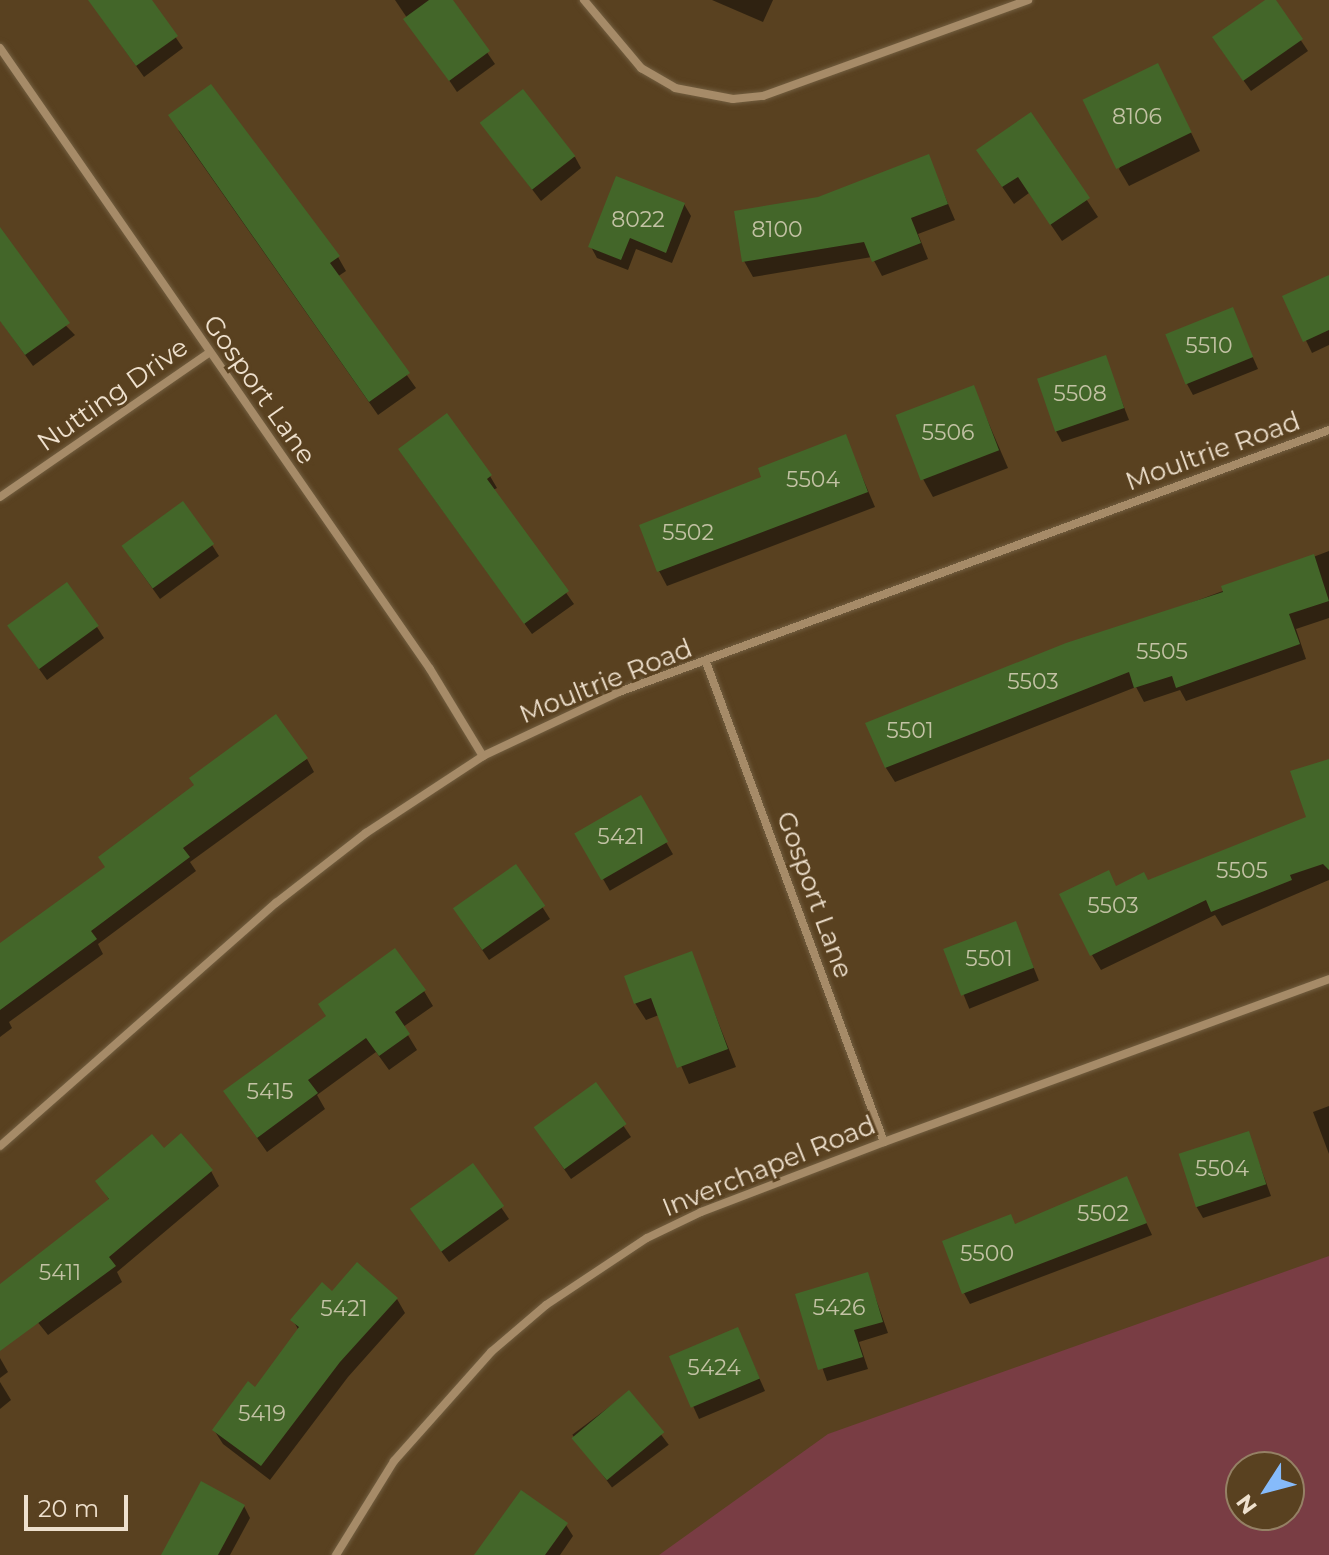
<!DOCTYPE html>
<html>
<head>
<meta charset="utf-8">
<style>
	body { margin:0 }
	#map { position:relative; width:1329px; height:1555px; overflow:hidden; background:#594120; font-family:Montserrat,sans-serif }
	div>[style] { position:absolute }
	.green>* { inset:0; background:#793d44 }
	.shadow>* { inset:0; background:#0007; transform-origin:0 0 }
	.building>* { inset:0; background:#436629; transform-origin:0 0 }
	.roads { filter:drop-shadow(0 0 2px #725e40) drop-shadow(0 0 2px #725e40) }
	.street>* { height:8px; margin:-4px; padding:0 4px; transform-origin:4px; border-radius:4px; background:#a68b68 }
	span { translate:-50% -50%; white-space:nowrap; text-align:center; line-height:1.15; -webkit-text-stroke:6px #594120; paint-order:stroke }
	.number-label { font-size:22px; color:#c3c2a4 }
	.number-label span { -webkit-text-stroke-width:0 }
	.street-label { font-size:26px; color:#eee0cd }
	.north { position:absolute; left:1225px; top:1451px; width:80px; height:80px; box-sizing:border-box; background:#594120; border:2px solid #958165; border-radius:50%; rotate:234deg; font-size:22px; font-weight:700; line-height:32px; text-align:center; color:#eee0cd }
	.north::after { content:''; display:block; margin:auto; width:28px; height:36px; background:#86bbfb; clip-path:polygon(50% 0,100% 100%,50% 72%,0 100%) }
	.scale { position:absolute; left:24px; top:1495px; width:104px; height:36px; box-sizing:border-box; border:4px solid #eee0cd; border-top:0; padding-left:10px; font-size:24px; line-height:28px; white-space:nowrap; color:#eee0cd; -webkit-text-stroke:6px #594120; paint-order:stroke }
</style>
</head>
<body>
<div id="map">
	<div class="green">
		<div style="clip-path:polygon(evenodd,1329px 1256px,1329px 1555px,659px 1555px,828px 1434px,1329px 1256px,1289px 1467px,1289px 1515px,1241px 1515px,1241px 1467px,1289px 1467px)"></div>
	</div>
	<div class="shadow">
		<div style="clip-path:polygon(104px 0,150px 0,183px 48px,144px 77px,102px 18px)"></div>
		<div style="clip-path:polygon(395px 0,451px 0,495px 64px,457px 92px)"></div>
		<div style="clip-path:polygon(712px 0,773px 0,763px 22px)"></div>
		<div style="clip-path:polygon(1268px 0,1274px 0,1308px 51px,1251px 91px,1221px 49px)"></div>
		<div style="clip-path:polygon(1167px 83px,1200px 151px,1129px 186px,1119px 169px)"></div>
		<div style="clip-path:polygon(1031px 115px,1098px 217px,1062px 241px,1029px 193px,1014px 204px,989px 168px)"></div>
		<div style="clip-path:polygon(482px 124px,575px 157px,581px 168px,541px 201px)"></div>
		<div style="clip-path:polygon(178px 130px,338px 257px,346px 271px,337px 277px,416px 388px,378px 415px)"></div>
		<div style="clip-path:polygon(928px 157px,955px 220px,918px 234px,928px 259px,882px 276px,872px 257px,753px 277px,744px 261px,818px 199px)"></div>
		<div style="clip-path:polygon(684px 204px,691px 216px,672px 263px,636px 249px,628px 270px,597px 258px,591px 247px)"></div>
		<div style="clip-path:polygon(0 258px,75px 335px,33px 366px,0 320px)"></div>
		<div style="clip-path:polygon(1329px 277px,1329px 345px,1312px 353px,1285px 297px)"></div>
		<div style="clip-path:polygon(1232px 310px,1258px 369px,1193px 395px,1187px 384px)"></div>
		<div style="clip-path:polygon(1105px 358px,1129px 420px,1062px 442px,1056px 431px)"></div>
		<div style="clip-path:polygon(973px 387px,1008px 468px,933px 497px,923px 479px)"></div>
		<div style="clip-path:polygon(845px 437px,875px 507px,667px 586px,659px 571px,764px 478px)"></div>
		<div style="clip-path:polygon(407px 461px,490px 476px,497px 488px,493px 490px,574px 604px,532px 634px)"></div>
		<div style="clip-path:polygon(212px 545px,219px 556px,160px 599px,130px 557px)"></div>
		<div style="clip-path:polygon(1329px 551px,1329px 618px,1296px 629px,1306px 659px,1186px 701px,1180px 690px,1144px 702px,1136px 687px,895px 782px,886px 768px,868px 724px)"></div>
		<div style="clip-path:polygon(97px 627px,104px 638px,47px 680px,16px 637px)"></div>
		<div style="clip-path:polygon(307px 759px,314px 772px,190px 862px,196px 871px,98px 944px,103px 954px,9px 1022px,12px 1028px,0 1037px,0 958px,107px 868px)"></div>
		<div style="clip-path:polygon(1329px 761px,1329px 880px,1222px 926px,1215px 915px,1101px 970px,1092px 955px,1117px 888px,1148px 882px,1309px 819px)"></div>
		<div style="left:640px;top:797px;width:66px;height:73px;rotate:60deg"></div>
		<div style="clip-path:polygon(516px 866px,550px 919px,489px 960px,461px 919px)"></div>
		<div style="left:1016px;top:924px;width:61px;height:75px;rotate:68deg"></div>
		<div style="clip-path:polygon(691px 954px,736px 1067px,689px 1084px,659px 1015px,646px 1020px,635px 1003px)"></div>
		<div style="clip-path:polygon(424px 991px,433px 1006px,403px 1027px,417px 1050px,389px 1070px,376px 1052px,317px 1095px,325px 1109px,267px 1152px,225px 1092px)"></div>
		<div style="clip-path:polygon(596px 1085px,631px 1137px,571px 1179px,543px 1139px)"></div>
		<div style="clip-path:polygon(1329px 1106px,1329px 1154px,1313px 1112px)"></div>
		<div style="clip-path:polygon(1248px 1133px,1271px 1196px,1203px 1218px,1196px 1206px)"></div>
		<div style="clip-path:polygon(164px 1150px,211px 1171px,219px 1186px,117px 1272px,122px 1282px,48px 1335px,16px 1295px,110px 1201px,98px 1182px)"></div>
		<div style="clip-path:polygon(473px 1166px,509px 1219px,449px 1262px,419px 1221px)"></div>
		<div style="clip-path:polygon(1126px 1179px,1152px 1235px,970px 1304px,964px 1293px,1016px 1226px)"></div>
		<div style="clip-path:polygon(867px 1274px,888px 1333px,859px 1342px,868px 1369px,827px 1381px,797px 1296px)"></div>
		<div style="clip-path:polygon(332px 1294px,397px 1299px,405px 1313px,348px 1377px,270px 1480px,223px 1444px,214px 1430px,255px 1389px,299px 1331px,293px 1320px)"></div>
		<div style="clip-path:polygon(743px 1341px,765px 1391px,699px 1419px,671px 1358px)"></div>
		<div style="clip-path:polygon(0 1358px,8px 1372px,0 1378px)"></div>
		<div style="clip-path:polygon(0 1382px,11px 1400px,0 1409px)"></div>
		<div style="left:629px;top:1392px;width:66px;height:71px;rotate:53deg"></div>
		<div style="clip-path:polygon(244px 1506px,250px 1518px,230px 1555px,163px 1555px)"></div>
		<div style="clip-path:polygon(566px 1525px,573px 1536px,560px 1555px,485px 1555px)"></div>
	</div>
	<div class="building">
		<div style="clip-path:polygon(88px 0,152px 0,178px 36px,136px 66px)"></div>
		<div style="clip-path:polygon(429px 0,453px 0,490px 51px,449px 81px,403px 19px)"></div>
		<div style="clip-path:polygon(1265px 0,1276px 0,1303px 39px,1243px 81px,1212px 37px)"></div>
		<div style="left:1158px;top:63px;width:77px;height:84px;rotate:64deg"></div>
		<div style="clip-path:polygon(211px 84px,340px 256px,330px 263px,410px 373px,369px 402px,168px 115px)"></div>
		<div style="left:523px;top:89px;width:85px;height:55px;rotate:52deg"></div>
		<div style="clip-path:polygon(1031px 112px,1090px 198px,1050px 225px,1018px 177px,1002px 187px,976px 150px)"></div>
		<div style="clip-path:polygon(929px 154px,948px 204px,911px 218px,921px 243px,872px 262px,864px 242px,742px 262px,734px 211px,818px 197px)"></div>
		<div style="clip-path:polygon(616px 176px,685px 203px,666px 253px,630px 238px,621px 260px,588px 247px)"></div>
		<div style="clip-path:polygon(0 227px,70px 323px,25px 355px,0 321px)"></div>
		<div style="clip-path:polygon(1329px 275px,1329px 330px,1303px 342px,1282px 296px)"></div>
		<div style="left:1233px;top:307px;width:54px;height:73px;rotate:68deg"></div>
		<div style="left:1106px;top:355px;width:56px;height:73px;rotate:71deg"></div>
		<div style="left:974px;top:385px;width:70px;height:84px;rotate:69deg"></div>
		<div style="clip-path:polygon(447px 413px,492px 475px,487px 479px,569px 591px,524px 624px,398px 449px)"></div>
		<div style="clip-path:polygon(846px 434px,868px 492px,657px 572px,639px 525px,761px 477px,758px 468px)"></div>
		<div style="left:183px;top:501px;width:53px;height:76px;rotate:54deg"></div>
		<div style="clip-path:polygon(1314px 554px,1329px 601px,1289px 614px,1300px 644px,1176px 688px,1172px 676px,1134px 688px,1129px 672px,885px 768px,865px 723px,1066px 643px,1223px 592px,1221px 586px)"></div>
		<div style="left:67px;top:582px;width:54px;height:74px;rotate:54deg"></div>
		<div style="clip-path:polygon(276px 714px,308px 758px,183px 848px,190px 857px,91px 931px,97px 939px,0 1010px,0 943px,105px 867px,98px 857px,194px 785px,189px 778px)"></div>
		<div style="clip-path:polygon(1329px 759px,1329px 870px,1323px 864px,1290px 875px,1292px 880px,1211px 912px,1206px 900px,1090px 956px,1059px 894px,1109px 870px,1116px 886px,1144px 872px,1148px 880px,1306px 817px,1290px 771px)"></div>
		<div style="left:641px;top:795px;width:54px;height:77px;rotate:60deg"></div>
		<div style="left:516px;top:864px;width:51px;height:77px;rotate:55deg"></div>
		<div style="left:1016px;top:921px;width:50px;height:78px;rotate:69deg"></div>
		<div style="clip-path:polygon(395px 948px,426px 990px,395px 1012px,410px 1034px,379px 1056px,366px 1038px,308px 1080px,318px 1093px,257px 1138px,223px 1091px,326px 1016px,318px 1004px)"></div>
		<div style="clip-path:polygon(692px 951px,728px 1049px,677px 1068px,651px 998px,634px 1004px,624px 976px)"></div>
		<div style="left:596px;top:1082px;width:52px;height:77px;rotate:54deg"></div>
		<div style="left:1249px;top:1131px;width:56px;height:74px;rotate:72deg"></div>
		<div style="clip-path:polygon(181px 1133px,213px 1170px,109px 1257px,116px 1266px,0 1351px,0 1284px,109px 1199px,95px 1181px,152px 1134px,164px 1148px)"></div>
		<div style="left:473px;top:1163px;width:53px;height:78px;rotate:54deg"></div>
		<div style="clip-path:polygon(1127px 1176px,1147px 1223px,962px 1294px,942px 1241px,1011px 1214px,1015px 1224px)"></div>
		<div style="clip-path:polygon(357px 1262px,398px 1298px,340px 1362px,261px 1466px,212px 1430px,248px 1381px,255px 1387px,299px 1327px,290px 1320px,322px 1282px,332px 1291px)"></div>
		<div style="clip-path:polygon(868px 1272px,883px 1322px,854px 1330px,863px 1357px,818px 1370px,795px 1294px)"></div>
		<div style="left:738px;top:1327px;width:56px;height:75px;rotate:67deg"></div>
		<div style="left:629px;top:1390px;width:55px;height:75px;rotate:50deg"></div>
		<div style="clip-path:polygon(201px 1481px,245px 1505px,218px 1555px,161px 1555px)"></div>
		<div style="clip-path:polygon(521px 1490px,568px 1523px,545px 1555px,474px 1555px)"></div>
	</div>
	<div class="roads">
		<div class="street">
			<div style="left:584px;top:0;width:89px;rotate:50deg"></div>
			<div style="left:641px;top:68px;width:39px;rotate:30deg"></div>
			<div style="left:675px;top:88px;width:59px;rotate:10.7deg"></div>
			<div style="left:733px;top:99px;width:30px;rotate:-6deg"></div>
			<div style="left:763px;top:96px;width:282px;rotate:-19.9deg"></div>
			<div style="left:0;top:48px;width:755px;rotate:55.3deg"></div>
			<div style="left:430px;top:669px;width:102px;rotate:58.7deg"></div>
			<div style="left:0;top:497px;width:254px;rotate:-34.6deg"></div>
			<div style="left:706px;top:662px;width:512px;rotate:69.65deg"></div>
			<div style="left:0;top:1146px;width:368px;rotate:-41.4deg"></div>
			<div style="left:276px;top:903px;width:114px;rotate:-37.9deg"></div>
			<div style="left:366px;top:833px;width:140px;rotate:-33.3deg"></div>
			<div style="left:483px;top:756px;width:150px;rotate:-25.2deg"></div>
			<div style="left:619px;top:692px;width:757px;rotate:-20.25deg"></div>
			<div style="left:336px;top:1555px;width:110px;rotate:-58.3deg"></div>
			<div style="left:394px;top:1461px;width:146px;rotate:-48.3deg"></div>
			<div style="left:491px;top:1352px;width:72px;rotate:-40.5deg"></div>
			<div style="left:546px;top:1305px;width:121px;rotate:-33.6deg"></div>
			<div style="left:647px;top:1238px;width:60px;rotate:-25.7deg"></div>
			<div style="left:701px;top:1212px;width:196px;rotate:-20.9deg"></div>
			<div style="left:884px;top:1142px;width:474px;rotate:-20.1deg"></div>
		</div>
	</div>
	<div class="number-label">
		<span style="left:1137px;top:117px">8106</span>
		<span style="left:638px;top:220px">8022</span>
		<span style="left:777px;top:230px">8100</span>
		<span style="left:1209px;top:346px">5510</span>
		<span style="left:1080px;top:394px">5508</span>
		<span style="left:948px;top:433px">5506</span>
		<span style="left:813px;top:480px">5504</span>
		<span style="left:688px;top:533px">5502</span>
		<span style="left:1162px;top:652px">5505</span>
		<span style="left:1033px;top:682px">5503</span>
		<span style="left:910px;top:731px">5501</span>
		<span style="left:621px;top:837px">5421</span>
		<span style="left:1242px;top:871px">5505</span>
		<span style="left:1113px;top:906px">5503</span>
		<span style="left:989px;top:959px">5501</span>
		<span style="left:270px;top:1092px">5415</span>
		<span style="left:1222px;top:1169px">5504</span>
		<span style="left:1103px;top:1214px">5502</span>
		<span style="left:987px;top:1254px">5500</span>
		<span style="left:60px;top:1273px">5411</span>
		<span style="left:839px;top:1308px">5426</span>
		<span style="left:344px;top:1309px">5421</span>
		<span style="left:714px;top:1368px">5424</span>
		<span style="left:262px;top:1414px">5419</span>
	</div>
	<div class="street-label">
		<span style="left:259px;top:390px;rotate:55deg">Gosport Lane</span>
		<span style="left:113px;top:395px;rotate:-35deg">Nutting Drive</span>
		<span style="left:1213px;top:452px;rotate:-20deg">Moultrie Road</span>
		<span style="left:606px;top:682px;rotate:-22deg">Moultrie Road</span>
		<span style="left:814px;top:895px;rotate:70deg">Gosport Lane</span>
		<span style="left:769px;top:1167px;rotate:-22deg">Inverchapel Road</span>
	</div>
	<div class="north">N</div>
	<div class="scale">20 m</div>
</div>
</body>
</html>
